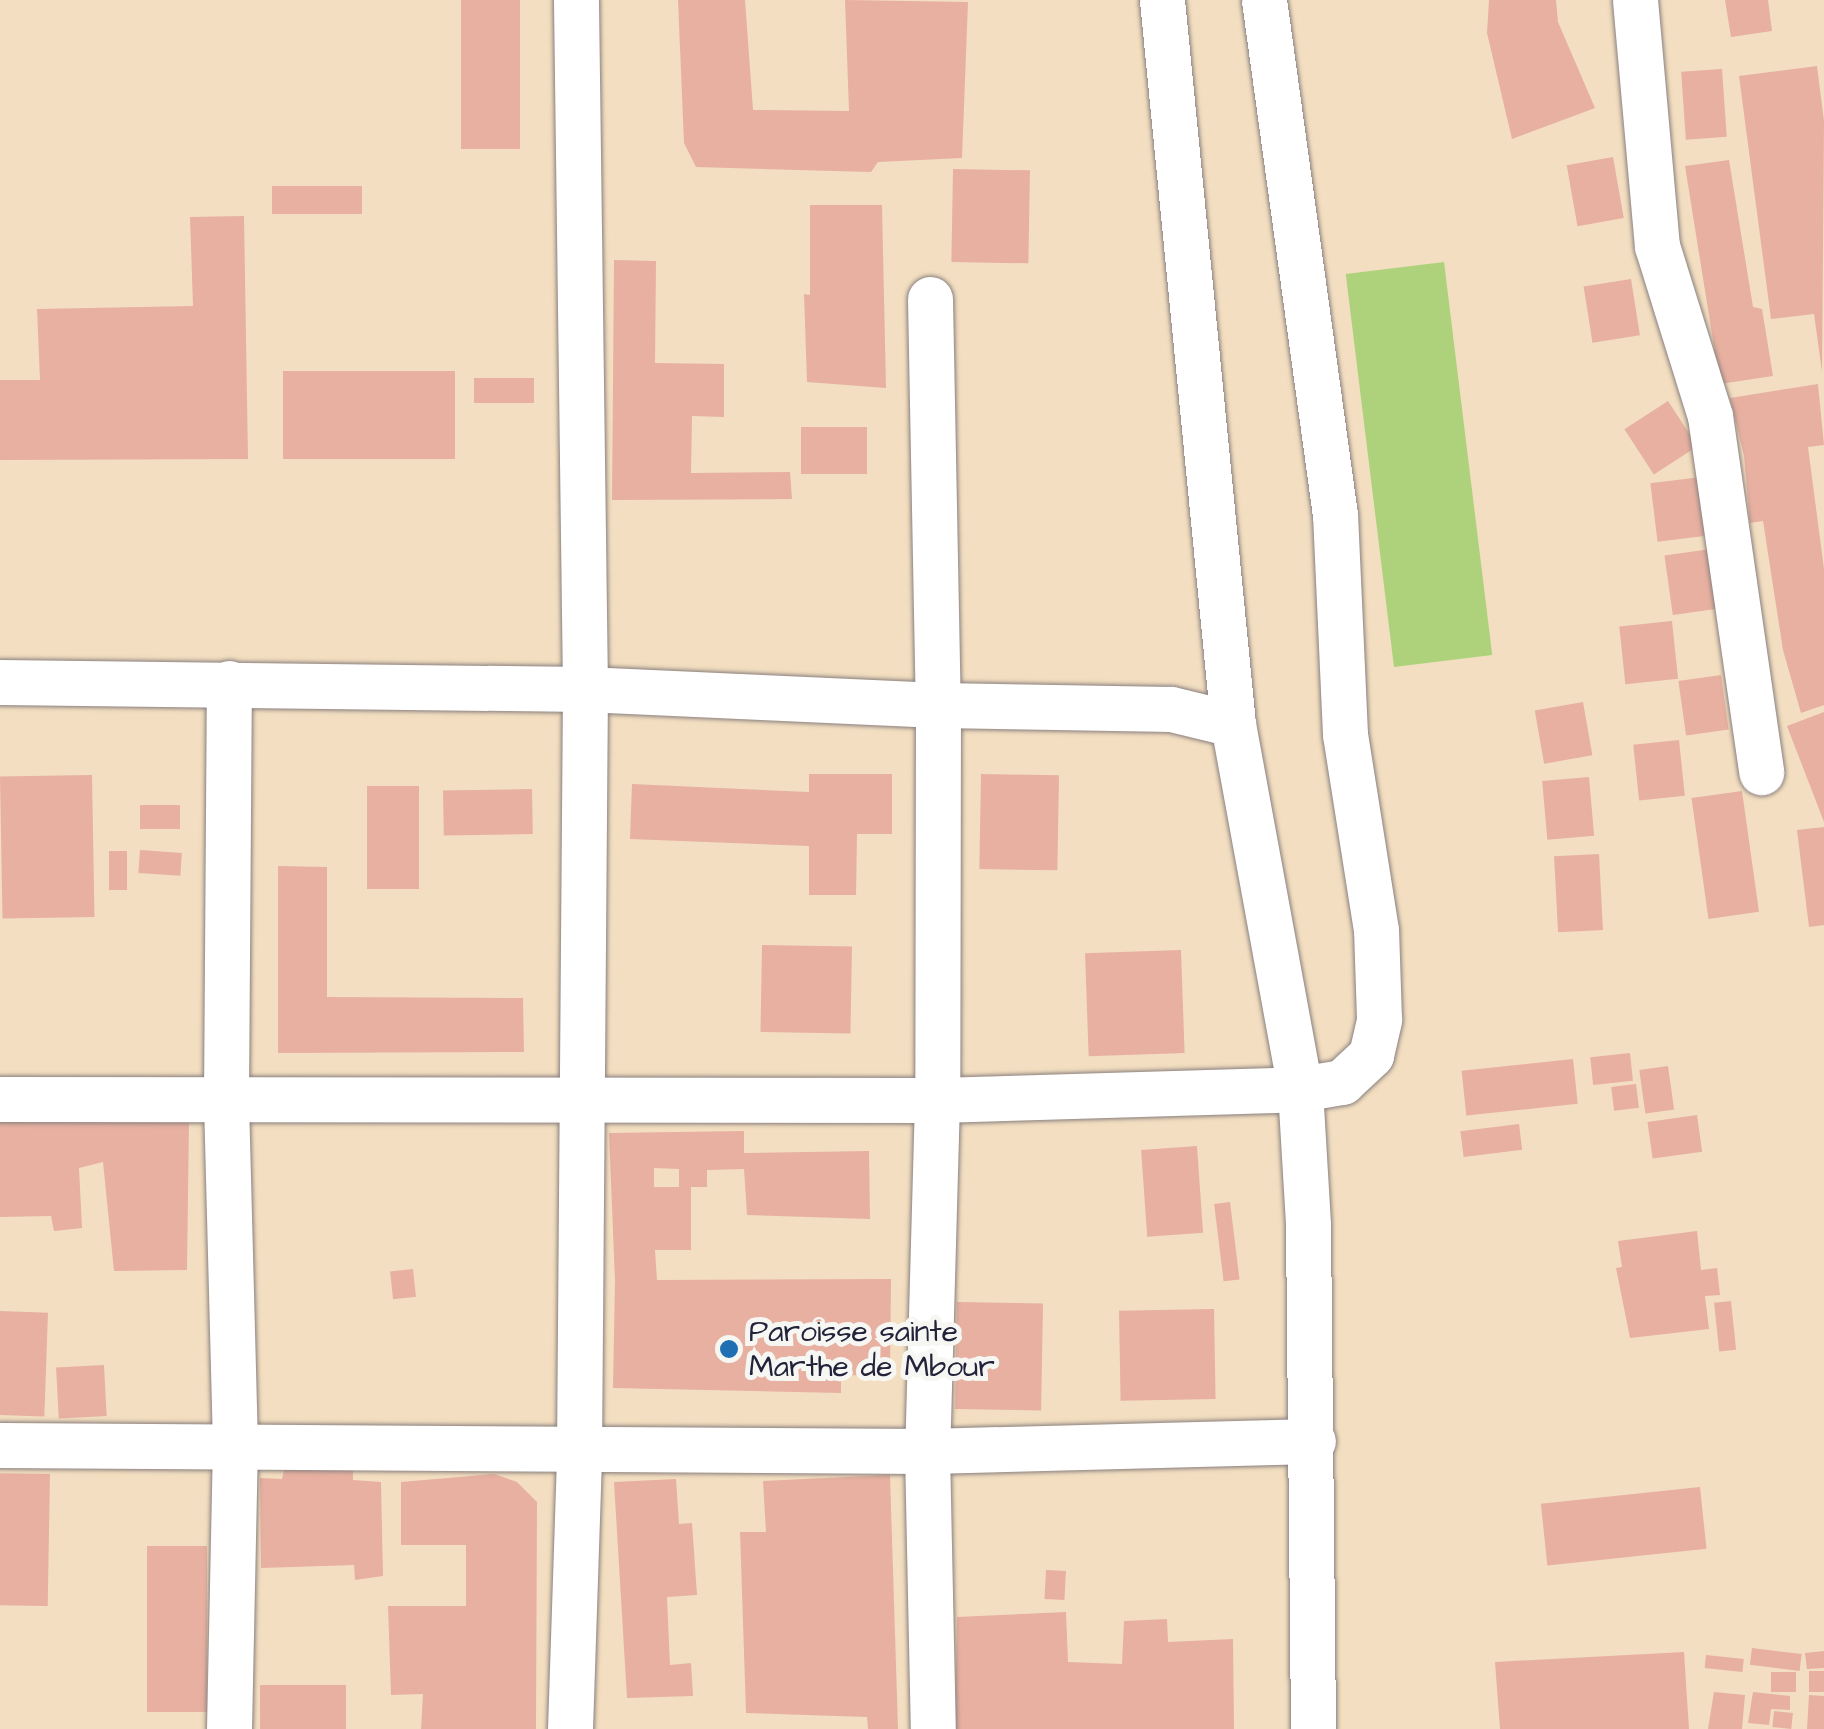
<!DOCTYPE html>
<html>
<head>
<meta charset="utf-8">
<style>
	body { margin:0 }
	#map { position:relative; width:1824px; height:1729px; overflow:hidden; background:#f3dec1; font-family:"Architects Daughter",sans-serif }
	div>[style] { position:absolute }
	.green>* { inset:0; background:#aed27b; transform-origin:0 0 }
	.building>* { inset:0; background:#e7b0a1; transform-origin:0 0 }
	.roads { filter:drop-shadow(0 0 2px #8a807e) drop-shadow(0 0 2px #8a807e) }
	.minor>* { height:45px; margin:-22.5px; padding:0 22.5px; transform-origin:22.5px; border-radius:22.5px; background:#fff }
	.dots>* { width:28px; height:28px; translate:-50% -50%; box-sizing:border-box; border:5px solid #f6f6f2; border-radius:50% }
	span { translate:-50% -50%; white-space:nowrap; text-align:center; line-height:1.15; -webkit-text-stroke:10px #f6f6f2; paint-order:stroke }
	.poi-label { font-size:30px; color:#22223b }
	.left { translate:0 -50%; text-align:left }
</style>
</head>
<body>
<div id="map">
	<div class="green">
		<div style="left:1444px;top:262px;width:396px;height:99px;rotate:83deg"></div>
	</div>
	<div class="building">
		<div style="left:461px;top:0;width:59px;height:149px"></div>
		<div style="clip-path:polygon(678px 0,745px 0,753px 110px,849px 111px,845px 0,968px 2px,962px 158px,878px 162px,871px 172px,696px 167px,684px 143px)"></div>
		<div style="clip-path:polygon(1489px 0,1556px 0,1558px 22px,1595px 108px,1512px 139px,1487px 33px)"></div>
		<div style="clip-path:polygon(1725px 0,1768px 0,1772px 31px,1731px 37px)"></div>
		<div style="clip-path:polygon(1817px 66px,1824px 121px,1822px 372px,1814px 314px,1771px 319px,1739px 76px)"></div>
		<div style="left:1722px;top:69px;width:68px;height:41px;rotate:86deg"></div>
		<div style="left:1613px;top:157px;width:62px;height:47px;rotate:80deg"></div>
		<div style="clip-path:polygon(1729px 160px,1753px 307px,1762px 309px,1773px 376px,1720px 384px,1685px 166px)"></div>
		<div style="left:953px;top:169px;width:77px;height:93px;rotate:1deg"></div>
		<div style="left:362px;top:186px;width:28px;height:90px;rotate:90deg"></div>
		<div style="clip-path:polygon(810px 205px,882px 205px,886px 388px,807px 382px,804px 294px,810px 295px)"></div>
		<div style="clip-path:polygon(244px 216px,248px 459px,0 460px,0 380px,40px 380px,37px 309px,193px 306px,190px 217px)"></div>
		<div style="clip-path:polygon(614px 260px,656px 261px,655px 363px,724px 364px,724px 417px,692px 416px,691px 473px,790px 472px,792px 499px,612px 500px)"></div>
		<div style="left:1631px;top:279px;width:57px;height:48px;rotate:81deg"></div>
		<div style="left:283px;top:371px;width:172px;height:88px"></div>
		<div style="left:534px;top:378px;width:25px;height:60px;rotate:90deg"></div>
		<div style="clip-path:polygon(1818px 384px,1824px 445px,1808px 447px,1824px 569px,1824px 705px,1801px 713px,1783px 650px,1763px 521px,1750px 523px,1744px 456px,1730px 398px)"></div>
		<div style="left:1668px;top:401px;width:54px;height:52px;rotate:57deg"></div>
		<div style="left:801px;top:427px;width:66px;height:47px"></div>
		<div style="left:1701px;top:477px;width:59px;height:51px;rotate:83deg"></div>
		<div style="left:1711px;top:549px;width:60px;height:47px;rotate:82deg"></div>
		<div style="left:1672px;top:621px;width:58px;height:53px;rotate:84deg"></div>
		<div style="left:1721px;top:675px;width:55px;height:43px;rotate:82deg"></div>
		<div style="left:1583px;top:702px;width:54px;height:49px;rotate:80deg"></div>
		<div style="clip-path:polygon(1824px 712px,1824px 822px,1787px 726px)"></div>
		<div style="left:1679px;top:740px;width:56px;height:46px;rotate:84deg"></div>
		<div style="clip-path:polygon(809px 774px,892px 774px,892px 834px,857px 834px,856px 895px,809px 895px,809px 846px,630px 839px,632px 784px,809px 792px)"></div>
		<div style="left:981px;top:774px;width:78px;height:95px;rotate:1deg"></div>
		<div style="left:92px;top:775px;width:142px;height:92px;rotate:89deg"></div>
		<div style="left:1589px;top:777px;width:59px;height:47px;rotate:85deg"></div>
		<div style="left:367px;top:786px;width:52px;height:103px"></div>
		<div style="left:532px;top:789px;width:45px;height:89px;rotate:89deg"></div>
		<div style="left:1742px;top:791px;width:122px;height:51px;rotate:82deg"></div>
		<div style="left:140px;top:805px;width:40px;height:24px"></div>
		<div style="clip-path:polygon(1824px 827px,1824px 925px,1809px 927px,1797px 830px)"></div>
		<div style="left:140px;top:850px;width:42px;height:23px;rotate:4deg"></div>
		<div style="left:109px;top:851px;width:18px;height:39px"></div>
		<div style="left:1599px;top:854px;width:76px;height:45px;rotate:87deg"></div>
		<div style="clip-path:polygon(278px 866px,327px 867px,327px 997px,523px 998px,524px 1052px,278px 1053px)"></div>
		<div style="left:762px;top:945px;width:90px;height:87px;rotate:1deg"></div>
		<div style="left:1181px;top:950px;width:103px;height:96px;rotate:88deg"></div>
		<div style="left:1630px;top:1053px;width:28px;height:40px;rotate:84deg"></div>
		<div style="left:1573px;top:1059px;width:45px;height:112px;rotate:84deg"></div>
		<div style="left:1668px;top:1066px;width:44px;height:29px;rotate:82deg"></div>
		<div style="left:1636px;top:1084px;width:24px;height:25px;rotate:83deg"></div>
		<div style="left:1697px;top:1115px;width:37px;height:50px;rotate:82deg"></div>
		<div style="clip-path:polygon(0 1121px,189px 1121px,187px 1270px,114px 1271px,103px 1162px,79px 1168px,82px 1228px,54px 1231px,51px 1216px,0 1217px)"></div>
		<div style="left:1519px;top:1124px;width:26px;height:59px;rotate:83deg"></div>
		<div style="clip-path:polygon(evenodd,744px 1131px,744px 1153px,869px 1151px,870px 1219px,747px 1215px,744px 1169px,707px 1170px,707px 1187px,691px 1187px,691px 1250px,655px 1250px,657px 1280px,891px 1279px,890px 1376px,841px 1375px,841px 1393px,613px 1388px,615px 1281px,609px 1133px,744px 1131px,654px 1168px,679px 1169px,679px 1187px,654px 1187px,654px 1168px)"></div>
		<div style="left:1197px;top:1146px;width:87px;height:56px;rotate:86deg"></div>
		<div style="left:1230px;top:1202px;width:78px;height:16px;rotate:83deg"></div>
		<div style="clip-path:polygon(1697px 1231px,1701px 1270px,1717px 1268px,1720px 1295px,1705px 1296px,1709px 1329px,1630px 1338px,1616px 1268px,1622px 1267px,1618px 1241px)"></div>
		<div style="left:413px;top:1269px;width:28px;height:23px;rotate:84deg"></div>
		<div style="left:1731px;top:1301px;width:49px;height:17px;rotate:84deg"></div>
		<div style="left:957px;top:1302px;width:86px;height:107px;rotate:1deg"></div>
		<div style="left:1214px;top:1309px;width:90px;height:95px;rotate:89deg"></div>
		<div style="left:0;top:1311px;width:48px;height:104px;rotate:2deg"></div>
		<div style="left:104px;top:1365px;width:51px;height:48px;rotate:87deg"></div>
		<div style="clip-path:polygon(353px 1465px,353px 1480px,381px 1482px,383px 1576px,355px 1580px,354px 1565px,261px 1568px,260px 1478px,282px 1479px,285px 1466px)"></div>
		<div style="left:50px;top:1474px;width:132px;height:50px;rotate:91deg"></div>
		<div style="clip-path:polygon(494px 1474px,517px 1482px,537px 1502px,536px 1729px,421px 1729px,423px 1694px,391px 1695px,388px 1606px,466px 1606px,466px 1545px,401px 1545px,401px 1482px)"></div>
		<div style="clip-path:polygon(890px 1475px,898px 1729px,868px 1729px,867px 1717px,746px 1713px,740px 1532px,766px 1532px,763px 1481px)"></div>
		<div style="clip-path:polygon(676px 1479px,679px 1524px,692px 1523px,697px 1595px,667px 1597px,670px 1665px,691px 1663px,693px 1696px,627px 1698px,614px 1482px)"></div>
		<div style="left:1700px;top:1487px;width:62px;height:160px;rotate:84deg"></div>
		<div style="left:147px;top:1546px;width:60px;height:166px"></div>
		<div style="left:1046px;top:1570px;width:20px;height:29px;rotate:3deg"></div>
		<div style="clip-path:polygon(1066px 1612px,1068px 1662px,1122px 1664px,1124px 1621px,1167px 1619px,1168px 1642px,1233px 1639px,1234px 1729px,955px 1729px,957px 1617px)"></div>
		<div style="left:1752px;top:1648px;width:50px;height:17px;rotate:7deg"></div>
		<div style="clip-path:polygon(1824px 1651px,1824px 1668px,1807px 1669px,1805px 1653px)"></div>
		<div style="clip-path:polygon(1684px 1652px,1689px 1729px,1500px 1729px,1495px 1662px)"></div>
		<div style="left:1706px;top:1655px;width:38px;height:13px;rotate:6deg"></div>
		<div style="left:1809px;top:1671px;width:15px;height:21px"></div>
		<div style="left:1771px;top:1672px;width:25px;height:20px"></div>
		<div style="left:260px;top:1685px;width:86px;height:44px"></div>
		<div style="clip-path:polygon(1714px 1692px,1745px 1695px,1742px 1729px,1708px 1729px)"></div>
		<div style="clip-path:polygon(1753px 1692px,1790px 1696px,1790px 1710px,1771px 1709px,1769px 1725px,1748px 1723px)"></div>
		<div style="clip-path:polygon(1809px 1695px,1824px 1696px,1824px 1729px,1807px 1729px)"></div>
		<div style="left:1774px;top:1711px;width:19px;height:16px;rotate:6deg"></div>
	</div>
	<div class="roads">
		<div class="minor">
			<div style="left:1162px;top:0;width:727px;rotate:84.4deg"></div>
			<div style="left:1233px;top:724px;width:371px;rotate:79.6deg"></div>
			<div style="left:1300px;top:1089px;width:136px;rotate:86.6deg"></div>
			<div style="left:1308px;top:1225px;width:504px;rotate:89.43deg"></div>
			<div style="left:1635px;top:0;width:247px;rotate:84.9deg"></div>
			<div style="left:1657px;top:246px;width:178px;rotate:72.7deg"></div>
			<div style="left:1710px;top:416px;width:360px;rotate:81.8deg"></div>
			<div style="left:930px;top:299px;width:406px;rotate:88.9deg"></div>
			<div style="left:938px;top:705px;width:395px;rotate:90.1deg"></div>
			<div style="left:937px;top:1100px;width:351px;rotate:91.6deg"></div>
			<div style="left:927px;top:1451px;width:278px;rotate:88.8deg"></div>
			<div style="left:0;top:682px;width:585px;rotate:0.69deg"></div>
			<div style="left:585px;top:689px;width:353px;rotate:2.6deg"></div>
			<div style="left:938px;top:705px;width:233px;rotate:1deg"></div>
			<div style="left:1171px;top:709px;width:64px;rotate:13.6deg"></div>
			<div style="left:0;top:1099px;width:937px;rotate:0.06deg"></div>
			<div style="left:937px;top:1100px;width:363px;rotate:-1.7deg"></div>
			<div style="left:1300px;top:1089px;width:43px;rotate:-9.5deg"></div>
			<div style="left:1342px;top:1082px;width:40px;rotate:-43deg"></div>
			<div style="left:1371px;top:1055px;width:37px;rotate:-77deg"></div>
			<div style="left:1379px;top:1019px;width:89px;rotate:-91.9deg"></div>
			<div style="left:1376px;top:930px;width:198px;rotate:-99deg"></div>
			<div style="left:1345px;top:734px;width:219px;rotate:-92.6deg"></div>
			<div style="left:1335px;top:515px;width:520px;rotate:-97.85deg"></div>
			<div style="left:0;top:1445px;width:927px;rotate:0.37deg"></div>
			<div style="left:927px;top:1451px;width:386px;rotate:-1.5deg"></div>
			<div style="left:229px;top:1729px;width:284px;rotate:-88.8deg"></div>
			<div style="left:235px;top:1445px;width:346px;rotate:-91.5deg"></div>
			<div style="left:226px;top:1099px;width:416px;rotate:-89.6deg"></div>
			<div style="left:570px;top:1729px;width:277px;rotate:-88.1deg"></div>
			<div style="left:579px;top:1452px;width:763px;rotate:-89.55deg"></div>
			<div style="left:585px;top:689px;width:689px;rotate:-90.75deg"></div>
		</div>
	</div>
	<div class="dots">
		<div style="left:729px;top:1349px;background:#1f6fb2"></div>
	</div>
	<div class="poi-label">
		<span class="left" style="left:749px;top:1349px">Paroisse sainte<br>Marthe de Mbour</span>
	</div>
</div>
</body>
</html>
